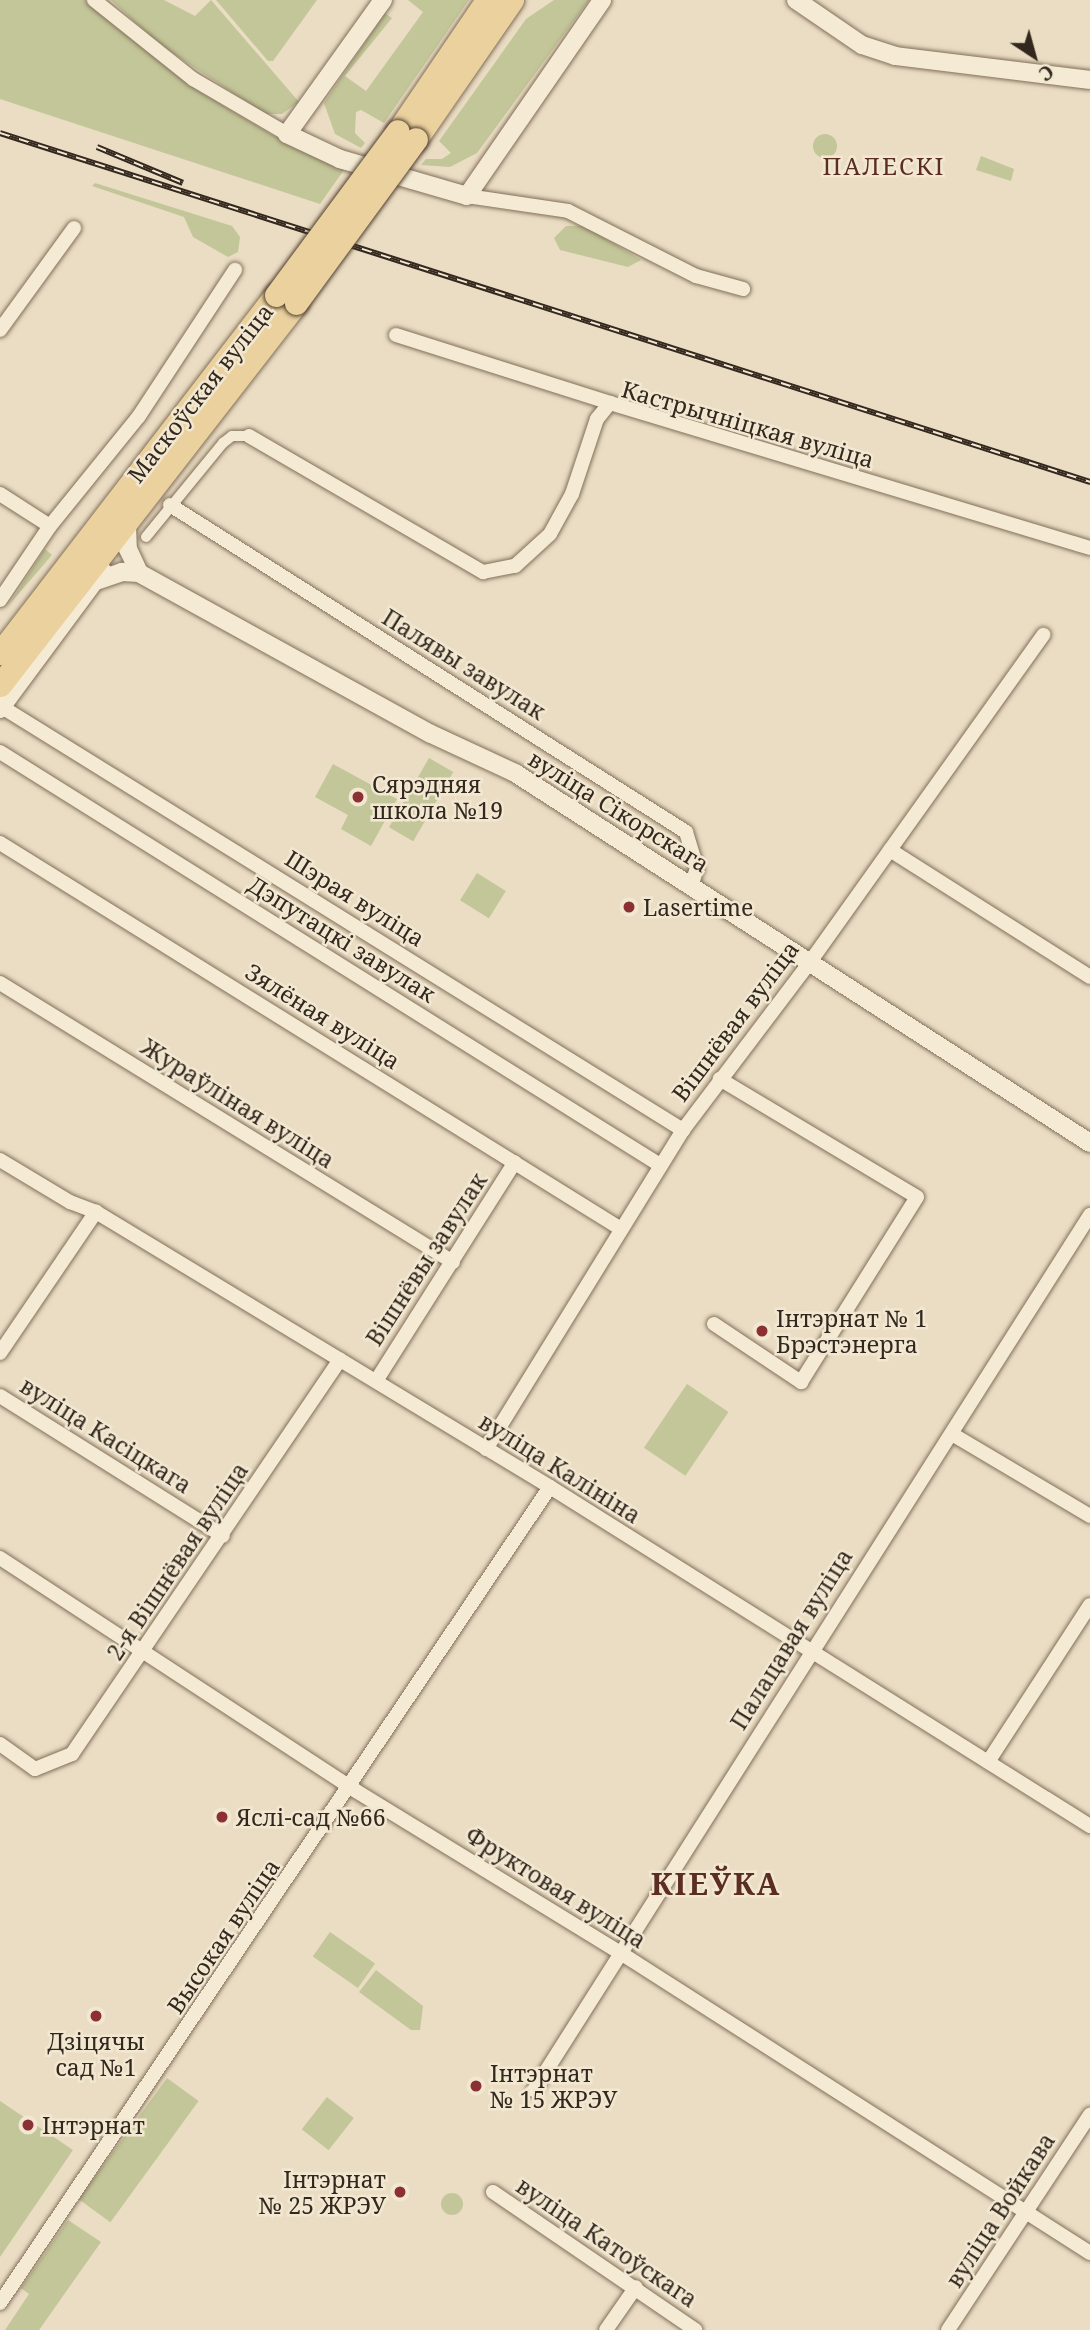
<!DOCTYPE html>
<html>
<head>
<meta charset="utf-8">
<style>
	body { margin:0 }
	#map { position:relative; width:1090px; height:2330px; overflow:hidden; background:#eaddc3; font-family:"Noto Serif",serif }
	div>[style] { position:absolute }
	.green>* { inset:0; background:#c2c698; transform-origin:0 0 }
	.round { border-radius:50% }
	.roads { filter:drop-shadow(0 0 2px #826f5b) drop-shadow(0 0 2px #826f5b) }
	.pedestrian>* { height:10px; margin:-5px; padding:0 5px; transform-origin:5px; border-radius:5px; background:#f5ebd5 }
	.minor>* { height:14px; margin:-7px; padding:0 7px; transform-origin:7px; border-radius:7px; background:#f5ebd5 }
	.tertiary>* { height:18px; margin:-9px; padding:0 9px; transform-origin:9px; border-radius:9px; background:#f5ebd5 }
	.primary>* { height:23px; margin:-11.5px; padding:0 11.5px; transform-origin:11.5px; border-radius:11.5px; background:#ead19e }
	.rail>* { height:6px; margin-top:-3px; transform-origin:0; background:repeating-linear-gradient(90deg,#f2e8d2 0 10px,#33281e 0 20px); box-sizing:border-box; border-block:2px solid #33281e }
	.bridges { filter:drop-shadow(0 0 2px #503e2f) drop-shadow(0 0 2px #503e2f) }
	.primary-bridge>* { height:23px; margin:-11.5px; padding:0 11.5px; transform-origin:11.5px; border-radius:11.5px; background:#ead19e }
	.dots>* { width:19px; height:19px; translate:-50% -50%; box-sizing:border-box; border:4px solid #f2e8d2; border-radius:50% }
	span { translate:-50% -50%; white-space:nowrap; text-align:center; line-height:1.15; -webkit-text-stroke:5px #f2e8d2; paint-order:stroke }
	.street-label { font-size:23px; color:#33281e }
	.poi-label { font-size:23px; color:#33281e }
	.left { translate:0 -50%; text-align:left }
	.right { translate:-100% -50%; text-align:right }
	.neighbourhood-label { font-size:24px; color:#5c2d21; letter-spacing:2px }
	.district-label { font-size:30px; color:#5c2d21; font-weight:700; letter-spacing:2px }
	.north { position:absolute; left:999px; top:21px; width:70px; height:70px; -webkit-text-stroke:5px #f2e8d2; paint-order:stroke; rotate:144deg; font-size:19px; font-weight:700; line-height:28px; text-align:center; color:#33281e }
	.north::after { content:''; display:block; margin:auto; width:24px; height:32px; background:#33281e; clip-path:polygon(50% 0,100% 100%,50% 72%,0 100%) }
</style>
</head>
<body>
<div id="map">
	<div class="green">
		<div style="clip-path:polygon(0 0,85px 0,197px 90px,274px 136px,346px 167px,320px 204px,0 99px)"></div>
		<div style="clip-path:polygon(111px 0,164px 0,195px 16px,211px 0,299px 102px,282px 114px,265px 114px,159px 44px)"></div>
		<div style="clip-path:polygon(216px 0,317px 0,273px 61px,268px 61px)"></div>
		<div style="clip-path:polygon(408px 0,469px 0,384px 123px,361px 110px,356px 112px,355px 133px,365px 143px,361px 148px,335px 134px,324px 103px,385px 13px,392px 18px,345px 76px,366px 91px,423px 12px)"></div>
		<div style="clip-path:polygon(554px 0,589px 0,477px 153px,450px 167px,421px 165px,426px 159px,442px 159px,451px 153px,439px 141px,526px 19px)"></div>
		<div class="round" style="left:813px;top:134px;width:24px;height:24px"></div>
		<div style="clip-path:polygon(981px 156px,1014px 169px,1011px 181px,976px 170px)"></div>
		<div style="clip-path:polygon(95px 183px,232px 226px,240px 237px,238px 252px,228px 257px,193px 237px,184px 217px,92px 186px)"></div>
		<div style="clip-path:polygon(566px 226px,584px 226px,641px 260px,628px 267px,560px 250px,554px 238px)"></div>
		<div style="clip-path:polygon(45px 549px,52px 555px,8px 606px)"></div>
		<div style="left:429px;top:758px;width:28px;height:80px;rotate:30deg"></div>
		<div style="clip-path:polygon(333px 764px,397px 799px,371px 846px,341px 829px,348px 815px,315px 797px)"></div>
		<div style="left:477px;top:873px;width:34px;height:32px;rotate:32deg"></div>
		<div style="left:687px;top:1384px;width:50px;height:77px;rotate:34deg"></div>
		<div style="left:330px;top:1932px;width:55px;height:30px;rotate:35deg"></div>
		<div style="clip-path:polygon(376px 1970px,423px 2006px,420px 2030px,411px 2030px,359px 1992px)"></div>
		<div style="left:167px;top:2078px;width:39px;height:150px;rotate:36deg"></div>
		<div style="left:327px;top:2097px;width:34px;height:41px;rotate:38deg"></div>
		<div style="clip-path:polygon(0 2101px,73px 2150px,0 2257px)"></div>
		<div class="round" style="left:441px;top:2193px;width:22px;height:22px"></div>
		<div style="clip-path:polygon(68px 2220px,101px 2242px,39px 2330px,5px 2330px,29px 2294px,21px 2288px)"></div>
	</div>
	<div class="roads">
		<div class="pedestrian">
			<div style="left:146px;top:537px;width:122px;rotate:-50.7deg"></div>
			<div style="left:223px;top:443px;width:11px;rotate:-38deg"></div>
			<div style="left:232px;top:436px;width:17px"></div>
		</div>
		<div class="minor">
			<div style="left:94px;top:0;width:127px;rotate:38.6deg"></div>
			<div style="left:193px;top:79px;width:109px;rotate:30.3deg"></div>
			<div style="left:467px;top:196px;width:102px;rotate:8.4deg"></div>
			<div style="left:568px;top:211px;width:144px;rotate:26.9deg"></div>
			<div style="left:696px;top:276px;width:49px;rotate:15.5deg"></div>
			<div style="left:0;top:330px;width:126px;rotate:-54deg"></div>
			<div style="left:396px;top:335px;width:225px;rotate:17.6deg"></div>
			<div style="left:249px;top:436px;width:271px;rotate:30.2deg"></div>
			<div style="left:483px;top:572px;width:33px;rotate:-11deg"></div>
			<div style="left:515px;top:566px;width:47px;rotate:-42.4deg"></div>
			<div style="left:550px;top:534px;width:46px;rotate:-61.2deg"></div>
			<div style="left:572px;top:494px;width:79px;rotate:-71.6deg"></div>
			<div style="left:597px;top:419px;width:21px;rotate:-51deg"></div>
			<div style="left:610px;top:403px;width:501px;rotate:16.81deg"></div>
			<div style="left:0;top:494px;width:59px;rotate:32.6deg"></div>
			<div style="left:170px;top:505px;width:611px;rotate:32.36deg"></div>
			<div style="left:686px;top:832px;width:38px;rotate:73deg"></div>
			<div style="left:697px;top:868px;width:19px;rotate:108deg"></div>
			<div style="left:0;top:600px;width:89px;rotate:-56deg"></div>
			<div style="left:50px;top:526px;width:141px;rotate:-51deg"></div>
			<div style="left:139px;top:416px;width:175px;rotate:-56.7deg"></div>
			<div style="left:2px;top:707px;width:802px;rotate:31.85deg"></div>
			<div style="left:0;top:752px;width:779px;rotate:32.04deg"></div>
			<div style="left:0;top:843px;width:731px;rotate:31.86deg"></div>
			<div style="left:890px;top:850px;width:237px;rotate:32.4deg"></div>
			<div style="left:0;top:983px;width:532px;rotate:31.63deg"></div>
			<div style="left:0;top:1160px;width:82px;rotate:31deg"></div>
			<div style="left:70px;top:1202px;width:28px;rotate:21deg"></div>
			<div style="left:96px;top:1212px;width:531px;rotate:31.2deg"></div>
			<div style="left:550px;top:1487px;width:638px;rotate:32.12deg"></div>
			<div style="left:714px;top:1324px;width:105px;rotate:33.7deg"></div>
			<div style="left:801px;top:1382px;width:218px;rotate:-57.9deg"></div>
			<div style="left:917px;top:1197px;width:230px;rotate:-149.1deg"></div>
			<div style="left:0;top:1353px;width:171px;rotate:-55.8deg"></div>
			<div style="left:376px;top:1381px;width:259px;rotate:-57.6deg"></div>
			<div style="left:0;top:1396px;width:263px;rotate:32.1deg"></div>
			<div style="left:952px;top:1434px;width:161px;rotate:30.7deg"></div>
			<div style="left:486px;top:1449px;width:375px;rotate:-58.3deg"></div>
			<div style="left:683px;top:1130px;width:211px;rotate:-52.9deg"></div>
			<div style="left:810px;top:962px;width:402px;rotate:-54.5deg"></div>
			<div style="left:0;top:1558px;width:425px;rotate:33.2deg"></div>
			<div style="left:356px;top:1791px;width:308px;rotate:31.5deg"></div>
			<div style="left:619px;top:1952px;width:559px;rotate:32.58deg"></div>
			<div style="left:0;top:1744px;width:43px;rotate:35.5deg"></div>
			<div style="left:35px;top:1769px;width:40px;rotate:-22deg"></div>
			<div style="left:72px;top:1754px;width:477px;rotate:-55.8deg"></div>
			<div style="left:988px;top:1762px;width:187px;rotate:-57deg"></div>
			<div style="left:534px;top:2090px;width:1037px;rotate:-57.57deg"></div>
			<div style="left:493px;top:2192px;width:245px;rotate:34.3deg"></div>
			<div style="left:0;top:2303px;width:984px;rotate:-56.02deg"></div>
			<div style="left:606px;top:2330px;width:52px;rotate:-55.1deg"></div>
			<div style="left:948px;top:2330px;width:258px;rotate:-56.6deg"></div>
		</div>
		<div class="tertiary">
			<div style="left:383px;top:0;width:165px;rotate:125.6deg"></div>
			<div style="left:287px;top:134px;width:59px;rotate:25.3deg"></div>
			<div style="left:340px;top:159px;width:132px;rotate:16.2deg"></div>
			<div style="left:467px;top:196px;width:238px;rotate:-55.4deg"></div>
			<div style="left:796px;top:0;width:80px;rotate:34.3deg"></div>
			<div style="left:862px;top:45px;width:35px;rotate:18deg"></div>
			<div style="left:895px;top:56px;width:196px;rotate:7deg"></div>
			<div style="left:127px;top:525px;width:24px;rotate:88deg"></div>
			<div style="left:128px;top:549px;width:26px;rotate:65deg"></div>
			<div style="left:96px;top:581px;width:28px;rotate:-19deg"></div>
			<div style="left:122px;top:572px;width:17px;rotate:3deg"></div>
			<div style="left:139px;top:573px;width:333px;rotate:28.9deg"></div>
			<div style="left:431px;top:734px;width:93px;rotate:24.9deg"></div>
			<div style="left:515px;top:773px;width:684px;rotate:32.76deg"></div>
			<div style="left:0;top:709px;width:172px;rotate:-53.5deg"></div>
		</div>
		<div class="primary">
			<div style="left:398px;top:131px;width:158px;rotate:-55.8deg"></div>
			<div style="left:416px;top:139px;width:169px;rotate:-55.4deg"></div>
			<div style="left:0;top:653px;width:452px;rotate:-52.4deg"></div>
			<div style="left:0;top:685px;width:483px;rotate:-52.2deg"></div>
		</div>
	</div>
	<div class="rail">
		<div style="left:0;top:133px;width:1145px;rotate:17.75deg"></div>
		<div style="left:97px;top:147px;width:93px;rotate:22.7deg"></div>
	</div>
	<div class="bridges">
		<div class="primary-bridge">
			<div style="left:276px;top:295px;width:204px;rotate:-53.4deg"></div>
			<div style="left:296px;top:303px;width:203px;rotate:-53.8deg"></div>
		</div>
	</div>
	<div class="dots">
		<div style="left:358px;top:797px;background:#8c3133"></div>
		<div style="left:629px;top:907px;background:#8c3133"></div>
		<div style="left:762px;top:1331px;background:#8c3133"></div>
		<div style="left:222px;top:1817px;background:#8c3133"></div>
		<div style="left:96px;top:2016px;background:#8c3133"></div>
		<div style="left:476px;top:2086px;background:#8c3133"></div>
		<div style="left:28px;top:2125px;background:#8c3133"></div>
		<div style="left:400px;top:2192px;background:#8c3133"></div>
	</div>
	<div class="street-label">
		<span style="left:200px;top:393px;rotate:-52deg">Маскоўская вуліца</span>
		<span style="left:748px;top:424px;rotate:16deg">Кастрычніцкая вуліца</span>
		<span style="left:464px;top:664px;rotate:32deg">Палявы завулак</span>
		<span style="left:619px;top:811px;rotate:32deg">вуліца Сікорскага</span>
		<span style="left:355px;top:898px;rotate:32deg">Шэрая вуліца</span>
		<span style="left:342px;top:939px;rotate:32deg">Дэпутацкі завулак</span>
		<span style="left:323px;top:1016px;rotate:32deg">Зялёная вуліца</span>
		<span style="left:735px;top:1021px;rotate:-53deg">Вішнёвая вуліца</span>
		<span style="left:238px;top:1103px;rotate:32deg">Жураўліная вуліца</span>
		<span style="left:426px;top:1259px;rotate:-57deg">Вішнёвы завулак</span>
		<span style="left:106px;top:1435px;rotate:32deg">вуліца Касіцкага</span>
		<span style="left:560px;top:1468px;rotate:32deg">вуліца Калініна</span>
		<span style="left:177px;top:1561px;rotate:-56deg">2-я Вішнёвая вуліца</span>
		<span style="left:791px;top:1639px;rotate:-58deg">Палацавая вуліца</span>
		<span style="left:556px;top:1887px;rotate:32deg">Фруктовая вуліца</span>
		<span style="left:223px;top:1936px;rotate:-56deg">Высокая вуліца</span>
		<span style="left:1000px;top:2210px;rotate:-57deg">вуліца Войкава</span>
		<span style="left:607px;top:2242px;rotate:34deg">вуліца Катоўскага</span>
	</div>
	<div class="poi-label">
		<span class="left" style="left:372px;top:797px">Сярэдняя<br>школа №19</span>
		<span class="left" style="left:643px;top:907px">Lasertime</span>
		<span class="left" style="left:776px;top:1331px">Інтэрнат № 1<br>Брэстэнерга</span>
		<span class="left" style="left:236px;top:1817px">Яслі-сад №66</span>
		<span style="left:96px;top:2054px">Дзіцячы<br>сад №1</span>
		<span class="left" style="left:490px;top:2086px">Інтэрнат<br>№ 15 ЖРЭУ</span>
		<span class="left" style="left:42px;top:2125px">Інтэрнат</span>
		<span class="right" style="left:386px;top:2192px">Інтэрнат<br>№ 25 ЖРЭУ</span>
	</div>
	<div class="neighbourhood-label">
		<span style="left:884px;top:166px">ПАЛЕСКІ</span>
	</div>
	<div class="district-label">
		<span style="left:716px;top:1884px">КІЕЎКА</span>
	</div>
	<div class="north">С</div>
</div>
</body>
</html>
